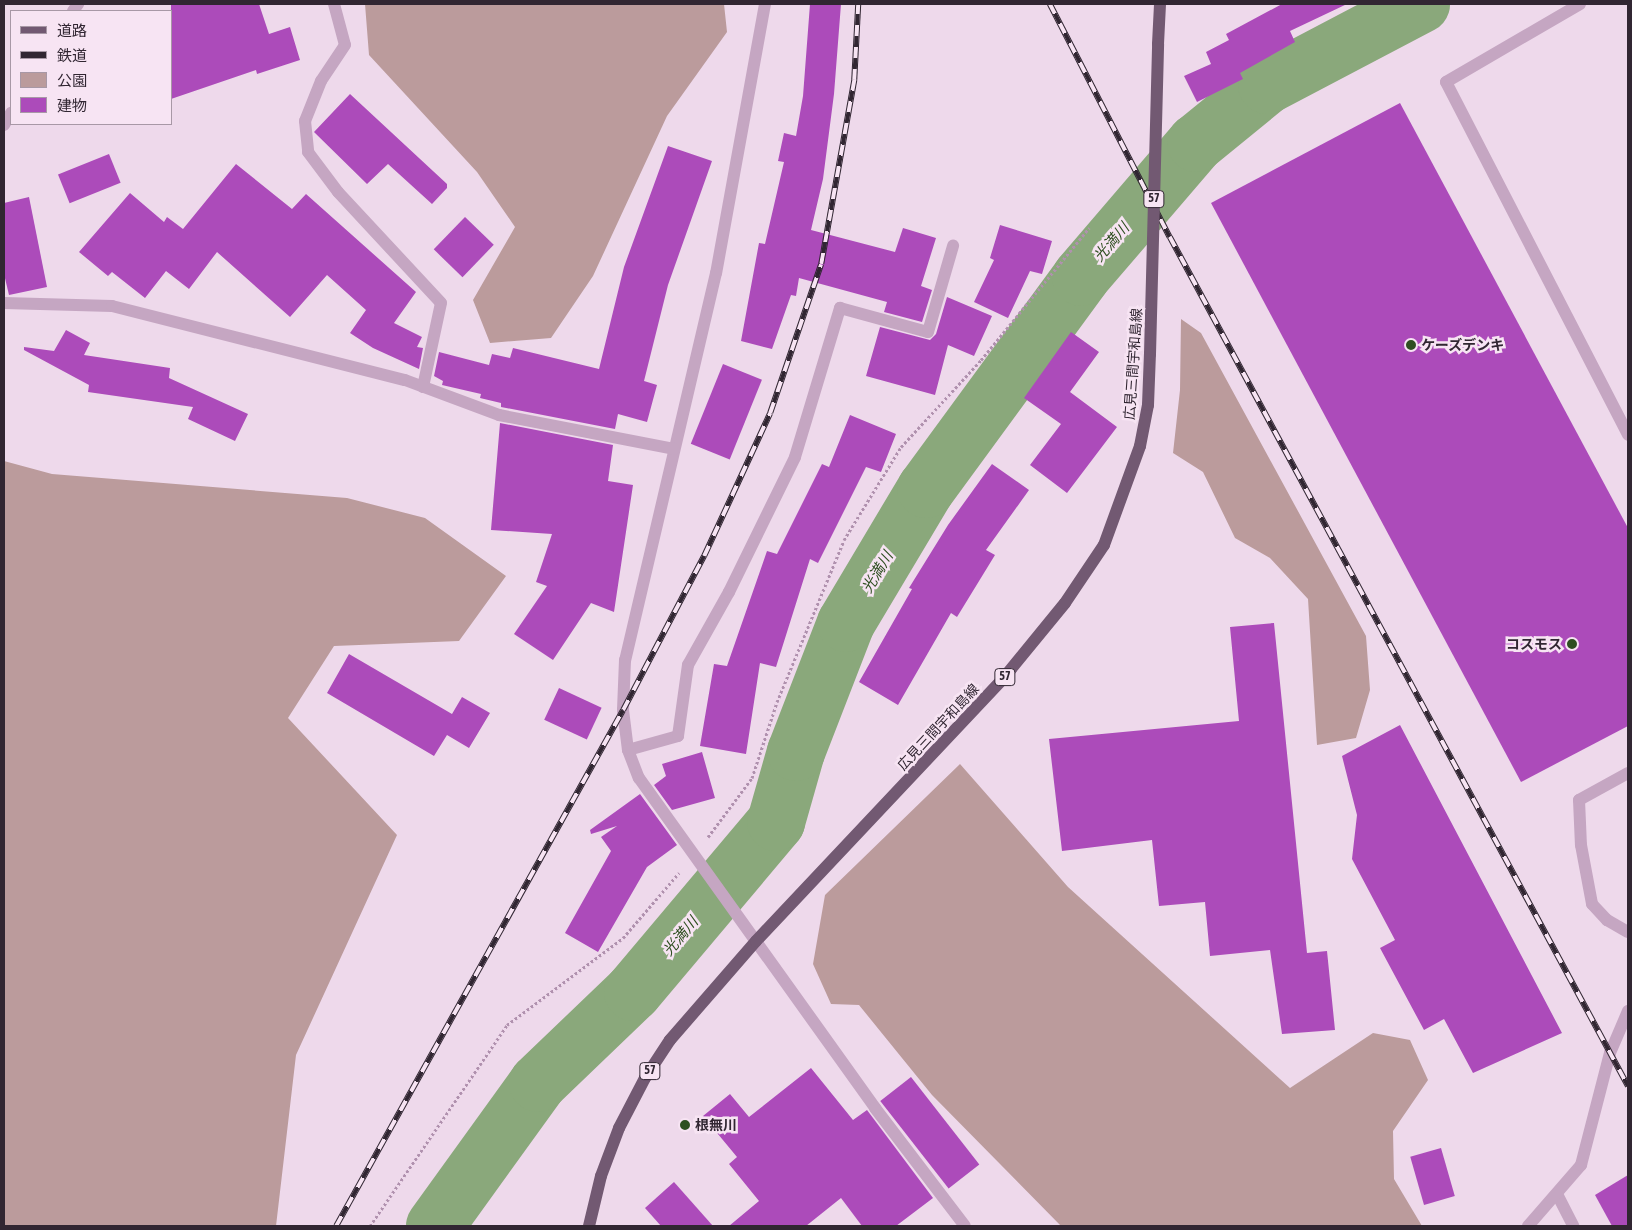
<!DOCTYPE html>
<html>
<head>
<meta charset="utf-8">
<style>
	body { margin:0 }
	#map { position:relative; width:1632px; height:1230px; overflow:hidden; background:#eed9eb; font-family:"Asap Condensed","Noto Sans JP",sans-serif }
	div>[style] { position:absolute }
	.green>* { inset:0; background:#bb9b9c }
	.river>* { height:58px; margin:-29px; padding:0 29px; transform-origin:29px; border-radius:29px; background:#8aa87b }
	.building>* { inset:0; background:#ac4bba; transform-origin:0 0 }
	.path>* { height:3px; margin-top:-1.5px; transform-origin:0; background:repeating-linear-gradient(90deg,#b091ae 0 2.5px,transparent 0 5px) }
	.minor>* { height:12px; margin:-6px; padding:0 6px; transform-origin:6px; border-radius:6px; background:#c5a6c2 }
	.major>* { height:12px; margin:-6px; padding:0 6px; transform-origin:6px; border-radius:6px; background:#725972 }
	.rail>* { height:5.5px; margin-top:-2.75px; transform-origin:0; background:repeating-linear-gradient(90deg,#f7e4f3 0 11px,#312632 0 22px); box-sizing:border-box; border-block:1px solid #312632 }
	.major-bridge>* { height:12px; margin:-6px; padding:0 6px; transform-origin:6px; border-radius:6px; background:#725972 }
	.dots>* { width:14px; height:14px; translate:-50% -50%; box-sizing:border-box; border:2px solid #f7e4f3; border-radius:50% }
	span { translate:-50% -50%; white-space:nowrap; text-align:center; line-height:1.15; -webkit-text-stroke:5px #f7e4f3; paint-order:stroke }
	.shield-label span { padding:1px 4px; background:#f7e4f3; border:1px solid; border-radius:4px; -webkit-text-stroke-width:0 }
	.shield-label { font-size:12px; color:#312632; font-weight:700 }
	.poi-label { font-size:14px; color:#312632; font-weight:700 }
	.left { translate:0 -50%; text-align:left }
	.right { translate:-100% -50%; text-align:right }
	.street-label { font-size:14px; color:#312632 }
	.water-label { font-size:15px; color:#2e4f20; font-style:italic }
	.frame { position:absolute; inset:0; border:5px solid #312632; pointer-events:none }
	.legend { position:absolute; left:10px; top:10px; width:162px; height:115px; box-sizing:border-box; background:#f7e4f3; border:1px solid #a898a6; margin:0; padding:6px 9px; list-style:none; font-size:15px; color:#312632 }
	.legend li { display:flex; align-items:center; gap:10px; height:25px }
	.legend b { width:25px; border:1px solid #a898a6 }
</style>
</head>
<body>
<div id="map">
	<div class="green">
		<div style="clip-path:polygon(365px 4px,724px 4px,727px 32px,667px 116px,593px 276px,551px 338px,490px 343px,473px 300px,515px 227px,477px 172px,369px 55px)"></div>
		<div style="clip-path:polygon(1181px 319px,1201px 333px,1366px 636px,1370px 690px,1356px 738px,1317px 745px,1308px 599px,1270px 558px,1235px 538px,1203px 472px,1173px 453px,1180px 390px)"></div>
		<div style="clip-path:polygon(4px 461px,52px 474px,347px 498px,425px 518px,506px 576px,459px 641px,334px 646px,288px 718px,397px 835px,296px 1055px,276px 1226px,4px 1226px)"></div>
		<div style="clip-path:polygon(960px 764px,1068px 887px,1290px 1088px,1373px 1033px,1410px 1040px,1428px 1080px,1393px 1131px,1394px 1179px,1422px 1226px,1061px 1226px,932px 1095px,859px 1005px,831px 1004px,813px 964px,825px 895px)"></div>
	</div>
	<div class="river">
		<div style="left:435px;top:1226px;width:176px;rotate:-54.2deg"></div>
		<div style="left:538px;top:1083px;width:132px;rotate:-43.8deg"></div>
		<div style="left:633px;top:992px;width:222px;rotate:-49.9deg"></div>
		<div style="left:776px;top:822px;width:73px;rotate:-74.1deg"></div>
		<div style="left:796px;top:752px;width:138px;rotate:-68.8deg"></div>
		<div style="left:846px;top:623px;width:156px;rotate:-59.2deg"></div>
		<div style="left:926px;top:489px;width:263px;rotate:-53.8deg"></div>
		<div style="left:1081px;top:277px;width:177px;rotate:-49.4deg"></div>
		<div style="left:1196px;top:143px;width:92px;rotate:-39.2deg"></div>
		<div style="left:1267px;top:85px;width:174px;rotate:-27.7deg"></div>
	</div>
	<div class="building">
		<div style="clip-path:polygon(171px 4px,259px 4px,269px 34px,290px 27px,300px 60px,257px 74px,256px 70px,171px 99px)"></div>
		<div style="clip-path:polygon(810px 4px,841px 4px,834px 94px,823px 179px,811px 230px,895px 252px,903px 228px,936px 238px,921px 286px,932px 290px,922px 322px,884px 312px,887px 302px,799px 278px,796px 296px,791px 295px,772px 349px,741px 341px,759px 243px,765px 244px,784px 162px,778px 161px,784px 133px,796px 136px,803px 96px)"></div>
		<div style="clip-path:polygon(1282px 4px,1347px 4px,1290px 31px,1295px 42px,1240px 73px,1243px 79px,1197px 102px,1184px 76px,1211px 64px,1206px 52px,1229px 40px,1226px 34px)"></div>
		<div style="clip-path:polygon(350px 94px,447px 184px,447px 188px,432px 204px,388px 164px,367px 184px,314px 132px)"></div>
		<div style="clip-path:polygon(1400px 103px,1628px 528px,1628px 726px,1521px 782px,1211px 203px)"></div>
		<div style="clip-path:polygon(668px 146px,712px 161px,668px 285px,644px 381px,657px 385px,647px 422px,618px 414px,615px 429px,501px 407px,501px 403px,480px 398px,481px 394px,442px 385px,443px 381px,434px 376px,439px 352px,489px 365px,492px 354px,510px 358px,513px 348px,599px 369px,624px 267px)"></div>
		<div style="left:109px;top:154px;width:31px;height:55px;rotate:68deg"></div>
		<div style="clip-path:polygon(236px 164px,292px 209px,306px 194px,416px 292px,394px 323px,422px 337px,417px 347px,423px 348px,419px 369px,373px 348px,350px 333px,366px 310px,327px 275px,290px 317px,217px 252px,189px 289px,166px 271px,145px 298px,112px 272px,108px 276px,79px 252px,130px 193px,164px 222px,167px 217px,183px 229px)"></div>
		<div style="clip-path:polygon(29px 197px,47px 287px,9px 295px,4px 274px,4px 203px)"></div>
		<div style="left:465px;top:217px;width:40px;height:45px;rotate:44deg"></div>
		<div style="clip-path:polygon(1000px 225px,1052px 241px,1042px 274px,1030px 271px,1008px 318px,974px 302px,994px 260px,990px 258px)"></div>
		<div style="clip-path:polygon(947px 297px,992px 316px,974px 356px,948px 345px,935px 395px,866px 376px,880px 327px,930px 340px,936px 334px)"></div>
		<div style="clip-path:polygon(66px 330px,90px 343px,84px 355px,170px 368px,169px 378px,248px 414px,235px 441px,188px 419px,193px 407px,88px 392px,89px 385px,24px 350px,24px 347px,54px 351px)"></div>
		<div style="clip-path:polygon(1071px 332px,1099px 352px,1070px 392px,1117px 427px,1067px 493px,1030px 465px,1061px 424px,1024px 398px)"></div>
		<div style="left:723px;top:364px;width:42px;height:86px;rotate:22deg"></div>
		<div style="clip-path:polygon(850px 415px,896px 434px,881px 472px,866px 467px,818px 563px,810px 559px,776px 667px,760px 663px,746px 754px,700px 746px,714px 664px,727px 666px,767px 551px,777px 554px,822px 464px,829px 467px)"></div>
		<div style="clip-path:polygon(500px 423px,613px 445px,608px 481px,633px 485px,614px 612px,591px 603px,553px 660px,514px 634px,547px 586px,536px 582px,552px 534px,491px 530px)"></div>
		<div style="clip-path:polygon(992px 464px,1029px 490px,986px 550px,995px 555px,957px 617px,951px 613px,898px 705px,859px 682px,912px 589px,909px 588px,948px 525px)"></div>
		<div style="clip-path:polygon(1274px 623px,1307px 953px,1327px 951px,1335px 1030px,1282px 1034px,1270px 950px,1210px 956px,1205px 902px,1159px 906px,1152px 840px,1062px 851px,1049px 739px,1239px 721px,1230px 627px)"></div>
		<div style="clip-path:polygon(349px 654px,452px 714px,462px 697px,490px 713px,469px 748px,447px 735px,434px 756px,327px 693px)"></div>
		<div style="left:559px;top:688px;width:47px;height:35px;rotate:25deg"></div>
		<div style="clip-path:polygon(1400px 725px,1562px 1033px,1473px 1073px,1444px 1019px,1424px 1030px,1380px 948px,1395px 940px,1352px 859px,1357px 815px,1342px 756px)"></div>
		<div style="clip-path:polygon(702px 752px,715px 798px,672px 810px,654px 785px,666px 776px,662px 764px)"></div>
		<div style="clip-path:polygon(640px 794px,677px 845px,647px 867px,598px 952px,565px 933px,611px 851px,601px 837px,617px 826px,591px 834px,590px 830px)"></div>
		<div style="clip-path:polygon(811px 1068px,853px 1120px,867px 1110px,933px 1198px,896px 1226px,862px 1226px,841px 1198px,806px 1226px,729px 1226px,759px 1201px,729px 1164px,737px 1157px,703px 1116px,730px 1094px,749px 1117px)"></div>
		<div style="left:911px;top:1077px;width:111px;height:39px;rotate:52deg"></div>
		<div style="left:1441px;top:1148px;width:50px;height:32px;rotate:74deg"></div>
		<div style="clip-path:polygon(1628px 1175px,1628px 1226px,1612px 1226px,1595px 1195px)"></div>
		<div style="clip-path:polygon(674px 1182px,713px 1226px,661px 1226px,645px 1208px)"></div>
	</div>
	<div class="path">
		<div style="left:708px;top:837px;width:74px;rotate:-53.3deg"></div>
		<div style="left:752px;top:778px;width:80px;rotate:-71.8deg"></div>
		<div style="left:777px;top:702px;width:175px;rotate:-67.5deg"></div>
		<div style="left:844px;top:540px;width:109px;rotate:-58.5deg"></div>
		<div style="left:901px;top:447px;width:118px;rotate:-47.4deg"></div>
		<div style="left:981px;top:360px;width:171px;rotate:-50.7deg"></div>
		<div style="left:370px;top:1226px;width:243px;rotate:-55.7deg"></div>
		<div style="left:507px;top:1025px;width:145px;rotate:-36.9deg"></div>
		<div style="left:623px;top:938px;width:86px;rotate:-49.3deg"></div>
	</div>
	<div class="minor">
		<div style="left:334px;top:4px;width:42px;rotate:75deg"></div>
		<div style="left:345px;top:45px;width:43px;rotate:123.7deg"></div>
		<div style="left:321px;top:81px;width:43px;rotate:111.8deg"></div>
		<div style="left:305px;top:121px;width:31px;rotate:84deg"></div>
		<div style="left:308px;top:152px;width:50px;rotate:53.1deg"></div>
		<div style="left:338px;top:192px;width:151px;rotate:47.1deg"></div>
		<div style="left:441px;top:303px;width:86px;rotate:102.1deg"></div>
		<div style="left:765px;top:4px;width:273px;rotate:100.3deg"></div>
		<div style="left:716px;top:273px;width:398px;rotate:103.2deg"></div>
		<div style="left:625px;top:660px;width:50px;rotate:92.3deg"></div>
		<div style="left:623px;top:710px;width:40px;rotate:82.9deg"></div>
		<div style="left:628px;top:750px;width:30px;rotate:69deg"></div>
		<div style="left:639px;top:778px;width:406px;rotate:54.4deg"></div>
		<div style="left:875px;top:1108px;width:148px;rotate:52.7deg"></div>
		<div style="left:1580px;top:4px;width:155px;rotate:149.8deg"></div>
		<div style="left:1446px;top:82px;width:397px;rotate:62.7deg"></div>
		<div style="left:73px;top:11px;width:9px;rotate:-54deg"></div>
		<div style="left:4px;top:125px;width:14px;rotate:-60deg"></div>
		<div style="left:4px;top:303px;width:108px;rotate:1.6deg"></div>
		<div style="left:112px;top:306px;width:302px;rotate:14.2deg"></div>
		<div style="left:405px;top:380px;width:100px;rotate:20.4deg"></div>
		<div style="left:499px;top:415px;width:178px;rotate:11deg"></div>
		<div style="left:628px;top:750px;width:52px;rotate:-15.6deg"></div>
		<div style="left:678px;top:736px;width:72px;rotate:-82deg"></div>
		<div style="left:688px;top:665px;width:84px;rotate:-60.7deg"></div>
		<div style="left:729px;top:592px;width:150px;rotate:-63.9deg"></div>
		<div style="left:795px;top:457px;width:156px;rotate:-73.2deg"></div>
		<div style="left:840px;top:308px;width:91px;rotate:15.3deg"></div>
		<div style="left:928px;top:332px;width:90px;rotate:-73.8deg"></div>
		<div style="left:1628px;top:773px;width:56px;rotate:151.1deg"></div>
		<div style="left:1579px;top:800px;width:45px;rotate:87.5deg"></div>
		<div style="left:1581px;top:845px;width:60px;rotate:79.4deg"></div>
		<div style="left:1592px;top:904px;width:22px;rotate:47deg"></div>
		<div style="left:1607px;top:920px;width:24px;rotate:30deg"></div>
		<div style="left:1557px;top:1194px;width:36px;rotate:63deg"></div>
		<div style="left:1528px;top:1226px;width:81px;rotate:-49deg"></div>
		<div style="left:1581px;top:1165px;width:116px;rotate:-75.5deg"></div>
		<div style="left:1610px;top:1053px;width:46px;rotate:-66.8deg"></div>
	</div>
	<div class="major">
		<div style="left:1158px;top:44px;width:40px;rotate:-87.1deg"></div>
		<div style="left:589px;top:1226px;width:51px;rotate:-76.5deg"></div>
		<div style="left:601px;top:1176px;width:51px;rotate:-69.4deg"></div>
		<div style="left:619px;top:1128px;width:56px;rotate:-62.5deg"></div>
		<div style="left:645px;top:1078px;width:45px;rotate:-56.7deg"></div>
		<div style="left:670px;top:1040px;width:131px;rotate:-49deg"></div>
		<div style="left:756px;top:941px;width:359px;rotate:-46.7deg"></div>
		<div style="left:1002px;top:680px;width:99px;rotate:-50.7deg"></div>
		<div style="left:1065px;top:603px;width:70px;rotate:-56.1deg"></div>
		<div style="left:1104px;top:545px;width:105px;rotate:-70deg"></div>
		<div style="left:1140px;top:446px;width:42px;rotate:-79deg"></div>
		<div style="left:1148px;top:405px;width:51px;rotate:-87.8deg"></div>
	</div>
	<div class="rail">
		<div style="left:1050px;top:4px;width:262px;rotate:62.8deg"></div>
		<div style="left:1170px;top:237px;width:965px;rotate:61.65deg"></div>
		<div style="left:336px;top:1226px;width:590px;rotate:-60.92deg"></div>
		<div style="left:623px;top:710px;width:174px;rotate:-62.3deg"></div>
		<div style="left:704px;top:556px;width:157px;rotate:-65.2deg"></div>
		<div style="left:770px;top:413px;width:157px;rotate:-71.1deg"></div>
		<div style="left:821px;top:264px;width:187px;rotate:-79.8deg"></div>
		<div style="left:854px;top:80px;width:76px;rotate:-87deg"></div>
	</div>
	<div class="major-bridge">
		<div style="left:1150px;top:354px;width:310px;rotate:-88.5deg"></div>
	</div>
	<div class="dots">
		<div style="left:1411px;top:345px;background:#2e4f20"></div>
		<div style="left:1572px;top:644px;background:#2e4f20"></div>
		<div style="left:685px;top:1125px;background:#2e4f20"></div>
	</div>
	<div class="shield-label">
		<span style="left:1154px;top:199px">57</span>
		<span style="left:1005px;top:677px">57</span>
		<span style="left:650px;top:1071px">57</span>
	</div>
	<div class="poi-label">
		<span class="left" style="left:1421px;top:345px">ケーズデンキ</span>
		<span class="right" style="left:1562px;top:644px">コスモス</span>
		<span class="left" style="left:695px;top:1125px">根無川</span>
	</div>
	<div class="street-label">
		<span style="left:1133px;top:364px;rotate:-86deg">広見三間宇和島線</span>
		<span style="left:938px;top:727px;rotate:-47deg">広見三間宇和島線</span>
	</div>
	<div class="water-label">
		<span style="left:1111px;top:242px;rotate:-49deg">光満川</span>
		<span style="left:877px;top:572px;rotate:-59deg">光満川</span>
		<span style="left:680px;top:936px;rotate:-50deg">光満川</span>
	</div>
	<div class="frame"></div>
	<ul class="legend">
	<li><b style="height:6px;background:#725972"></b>道路</li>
	<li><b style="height:6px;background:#312632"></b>鉄道</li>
	<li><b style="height:14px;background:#bb9b9c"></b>公園</li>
	<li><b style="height:14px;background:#ac4bba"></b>建物</li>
	</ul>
</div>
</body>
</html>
